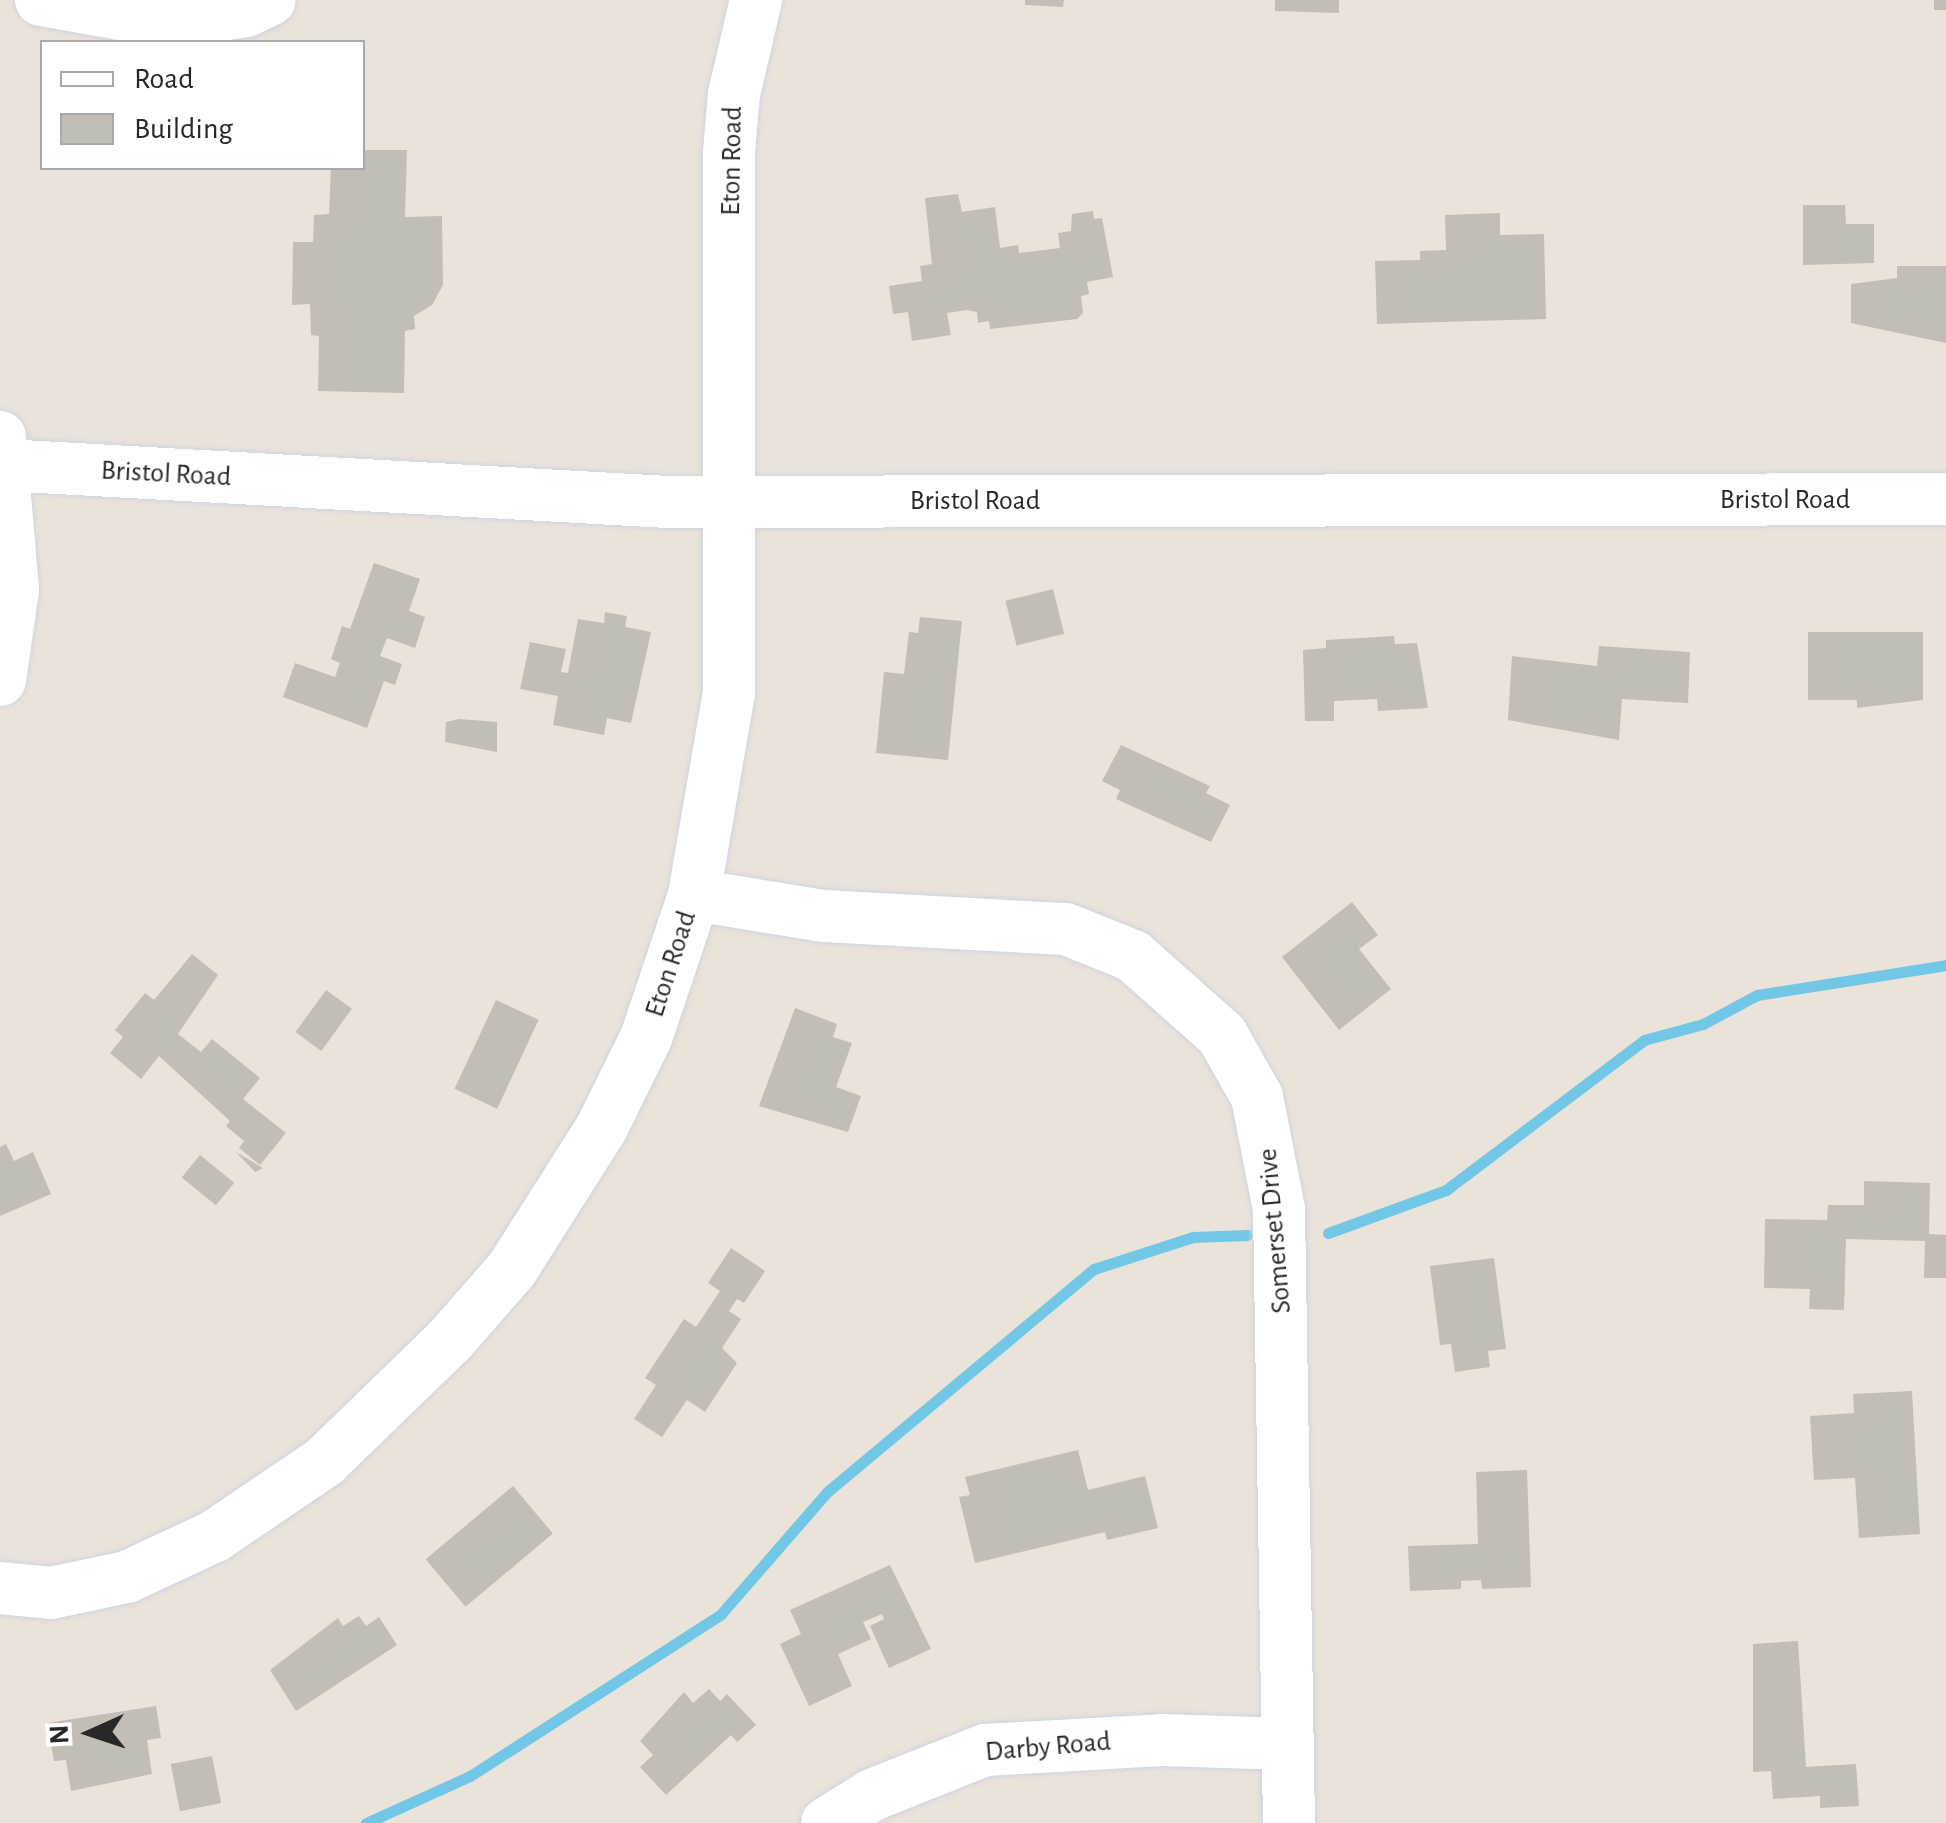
<!DOCTYPE html>
<html>
<head>
<meta charset="utf-8">
<style>
	body { margin:0 }
	#map { position:relative; width:1946px; height:1823px; overflow:hidden; background:#eae3da; font-family:"Alegreya Sans",sans-serif }
	div>[style] { position:absolute }
	.stream>* { height:11px; margin:-5.5px; padding:0 5.5px; transform-origin:5.5px; border-radius:5.5px; background:#72c7e7 }
	.building>* { inset:0; background:#c2bdb7; transform-origin:0 0 }
	.roads { filter:drop-shadow(0 0 2px #d0d3e0) drop-shadow(0 0 2px #d0d3e0) }
	.minor>* { height:52px; margin:-26px; padding:0 26px; transform-origin:26px; border-radius:26px; background:#fff }
	span { translate:-50% -50%; white-space:nowrap; text-align:center; line-height:1.15; -webkit-text-stroke:9px #fff; paint-order:stroke }
	.street-label { font-size:28px; color:#282828 }
	.legend { position:absolute; left:40px; top:40px; width:325px; height:130px; box-sizing:border-box; background:#fff; border:2px solid #a9a9a9; margin:0; padding:12px 18px; list-style:none; font-size:30px; color:#282828 }
	.legend li { display:flex; align-items:center; gap:20px; height:50px }
	.legend b { width:50px; border:2px solid #a9a9a9 }
	.north { position:absolute; left:40px; top:1683px; width:100px; height:100px; -webkit-text-stroke:8px #fff; paint-order:stroke; rotate:267deg; font-size:28px; font-weight:700; line-height:40px; text-align:center; color:#282828 }
	.north::after { content:''; display:block; margin:auto; width:35px; height:45px; background:#282828; clip-path:polygon(50% 0,100% 100%,50% 72%,0 100%) }
</style>
</head>
<body>
<div id="map">
	<div class="stream">
		<div style="left:1328px;top:1233px;width:126px;rotate:-20deg"></div>
		<div style="left:1446px;top:1190px;width:248px;rotate:-37.1deg"></div>
		<div style="left:1644px;top:1040px;width:61px;rotate:-15.2deg"></div>
		<div style="left:1703px;top:1024px;width:61px;rotate:-28.2deg"></div>
		<div style="left:1757px;top:995px;width:191px;rotate:-9deg"></div>
		<div style="left:366px;top:1823px;width:114px;rotate:-24.3deg"></div>
		<div style="left:470px;top:1776px;width:299px;rotate:-32.8deg"></div>
		<div style="left:721px;top:1614px;width:162px;rotate:-49deg"></div>
		<div style="left:827px;top:1492px;width:348px;rotate:-39.9deg"></div>
		<div style="left:1094px;top:1269px;width:104px;rotate:-17.9deg"></div>
		<div style="left:1193px;top:1237px;width:54px;rotate:-2.1deg"></div>
	</div>
	<div class="building">
		<div style="clip-path:polygon(1025px 0,1064px 0,1063px 7px,1025px 5px)"></div>
		<div style="clip-path:polygon(1275px 0,1339px 0,1339px 13px,1275px 11px)"></div>
		<div style="left:1934px;top:0;width:12px;height:10px"></div>
		<div style="clip-path:polygon(362px 150px,407px 150px,405px 217px,442px 216px,443px 285px,432px 305px,414px 316px,415px 329px,405px 331px,404px 393px,318px 391px,319px 336px,311px 335px,310px 304px,292px 305px,293px 242px,313px 242px,314px 215px,329px 214px,331px 168px,362px 168px)"></div>
		<div style="clip-path:polygon(958px 194px,962px 212px,995px 207px,1000px 248px,1018px 245px,1019px 253px,1060px 248px,1058px 233px,1071px 231px,1072px 214px,1093px 211px,1094px 219px,1102px 218px,1113px 277px,1087px 282px,1089px 294px,1081px 296px,1083px 313px,1077px 319px,990px 329px,989px 321px,978px 323px,977px 312px,967px 310px,947px 313px,951px 335px,912px 341px,908px 312px,893px 314px,889px 286px,922px 281px,920px 266px,932px 264px,925px 198px)"></div>
		<div style="clip-path:polygon(1803px 205px,1845px 205px,1846px 224px,1874px 224px,1874px 263px,1803px 265px)"></div>
		<div style="clip-path:polygon(1500px 213px,1500px 235px,1544px 234px,1546px 319px,1377px 324px,1375px 261px,1420px 260px,1420px 251px,1446px 250px,1445px 215px)"></div>
		<div style="clip-path:polygon(1897px 266px,1946px 266px,1946px 343px,1851px 323px,1851px 284px,1897px 278px)"></div>
		<div style="clip-path:polygon(374px 563px,420px 579px,409px 611px,425px 617px,415px 648px,387px 638px,380px 656px,402px 664px,395px 685px,384px 681px,367px 728px,283px 697px,295px 663px,335px 677px,340px 663px,331px 659px,342px 626px,350px 629px)"></div>
		<div style="left:1053px;top:589px;width:46px;height:49px;rotate:76deg"></div>
		<div style="clip-path:polygon(605px 612px,627px 616px,625px 627px,651px 632px,631px 723px,607px 718px,604px 735px,553px 725px,558px 696px,520px 689px,530px 642px,566px 649px,561px 672px,568px 673px,578px 619px,604px 623px)"></div>
		<div style="clip-path:polygon(920px 617px,962px 621px,948px 760px,876px 753px,884px 672px,904px 674px,909px 632px,918px 633px)"></div>
		<div style="clip-path:polygon(1808px 632px,1923px 632px,1923px 700px,1857px 708px,1857px 700px,1808px 700px)"></div>
		<div style="clip-path:polygon(1394px 636px,1395px 644px,1417px 643px,1428px 708px,1378px 711px,1377px 699px,1334px 701px,1334px 721px,1305px 721px,1303px 650px,1326px 648px,1326px 640px)"></div>
		<div style="clip-path:polygon(1599px 646px,1690px 652px,1688px 703px,1622px 699px,1619px 740px,1508px 720px,1512px 656px,1597px 666px)"></div>
		<div style="clip-path:polygon(459px 719px,497px 722px,497px 752px,445px 742px,446px 722px)"></div>
		<div style="clip-path:polygon(1121px 745px,1210px 786px,1206px 793px,1230px 805px,1211px 842px,1116px 799px,1120px 790px,1102px 781px)"></div>
		<div style="clip-path:polygon(1352px 902px,1378px 935px,1359px 949px,1391px 989px,1339px 1030px,1282px 957px)"></div>
		<div style="clip-path:polygon(192px 954px,218px 975px,178px 1034px,201px 1052px,212px 1039px,260px 1078px,243px 1099px,286px 1133px,260px 1165px,239px 1148px,244px 1141px,226px 1126px,230px 1121px,159px 1056px,141px 1079px,110px 1053px,123px 1037px,115px 1030px,145px 993px,154px 1000px)"></div>
		<div style="left:326px;top:990px;width:32px;height:52px;rotate:36deg"></div>
		<div style="left:496px;top:1000px;width:47px;height:98px;rotate:25deg"></div>
		<div style="clip-path:polygon(795px 1008px,837px 1024px,833px 1037px,852px 1043px,836px 1087px,861px 1096px,848px 1132px,759px 1106px)"></div>
		<div style="clip-path:polygon(6px 1144px,14px 1161px,33px 1152px,51px 1194px,0 1216px,0 1147px)"></div>
		<div style="clip-path:polygon(236px 1152px,263px 1168px,255px 1172px)"></div>
		<div style="left:200px;top:1155px;width:44px;height:29px;rotate:39deg"></div>
		<div style="clip-path:polygon(1864px 1181px,1930px 1183px,1929px 1234px,1946px 1235px,1946px 1278px,1924px 1278px,1925px 1241px,1846px 1239px,1844px 1310px,1809px 1309px,1810px 1289px,1764px 1288px,1765px 1219px,1827px 1220px,1828px 1205px,1864px 1205px)"></div>
		<div style="clip-path:polygon(731px 1248px,765px 1271px,744px 1303px,737px 1299px,729px 1311px,741px 1319px,722px 1348px,737px 1363px,705px 1412px,687px 1400px,662px 1437px,634px 1419px,656px 1385px,645px 1378px,684px 1319px,696px 1327px,720px 1291px,708px 1283px)"></div>
		<div style="clip-path:polygon(1494px 1258px,1506px 1349px,1488px 1351px,1490px 1367px,1455px 1372px,1451px 1344px,1440px 1345px,1430px 1266px)"></div>
		<div style="clip-path:polygon(1912px 1391px,1920px 1534px,1859px 1538px,1855px 1478px,1814px 1480px,1810px 1416px,1854px 1413px,1853px 1394px)"></div>
		<div style="clip-path:polygon(1078px 1450px,1088px 1490px,1145px 1476px,1158px 1528px,1107px 1540px,1105px 1532px,975px 1563px,959px 1497px,970px 1495px,965px 1477px)"></div>
		<div style="clip-path:polygon(1527px 1470px,1531px 1587px,1482px 1589px,1481px 1580px,1461px 1581px,1461px 1589px,1410px 1591px,1408px 1546px,1478px 1544px,1476px 1472px)"></div>
		<div style="left:513px;top:1486px;width:62px;height:114px;rotate:50deg"></div>
		<div style="clip-path:polygon(890px 1565px,931px 1649px,889px 1668px,870px 1626px,884px 1619px,882px 1614px,863px 1622px,871px 1639px,838px 1654px,852px 1686px,809px 1706px,780px 1644px,801px 1634px,790px 1610px)"></div>
		<div style="clip-path:polygon(359px 1616px,366px 1626px,379px 1617px,397px 1645px,296px 1711px,270px 1670px,338px 1618px,343px 1626px)"></div>
		<div style="clip-path:polygon(1798px 1641px,1806px 1767px,1856px 1764px,1859px 1806px,1820px 1808px,1820px 1796px,1773px 1799px,1771px 1771px,1753px 1772px,1753px 1644px)"></div>
		<div style="clip-path:polygon(709px 1689px,720px 1701px,727px 1694px,756px 1725px,737px 1742px,731px 1735px,666px 1795px,640px 1767px,653px 1755px,640px 1741px,684px 1692px,693px 1703px)"></div>
		<div style="clip-path:polygon(156px 1706px,161px 1738px,147px 1740px,152px 1774px,71px 1791px,66px 1760px,54px 1761px,47px 1723px)"></div>
		<div style="left:212px;top:1756px;width:48px;height:42px;rotate:79deg"></div>
	</div>
	<div class="roads">
		<div class="minor">
			<div style="left:41px;top:0;width:131px;rotate:10.1deg"></div>
			<div style="left:170px;top:23px;width:77px;rotate:-9deg"></div>
			<div style="left:246px;top:11px;width:26px;rotate:-25deg"></div>
			<div style="left:0;top:437px;width:154px;rotate:85.1deg"></div>
			<div style="left:13px;top:590px;width:91px;rotate:98.2deg"></div>
			<div style="left:4px;top:465px;width:665px;rotate:3.19deg"></div>
			<div style="left:668px;top:502px;width:1278px;rotate:-0.13deg"></div>
			<div style="left:694px;top:895px;width:132px;rotate:9.2deg"></div>
			<div style="left:824px;top:916px;width:242px;rotate:3.1deg"></div>
			<div style="left:1066px;top:929px;width:72px;rotate:21.9deg"></div>
			<div style="left:1133px;top:956px;width:119px;rotate:41.6deg"></div>
			<div style="left:1222px;top:1035px;width:71px;rotate:60.6deg"></div>
			<div style="left:1257px;top:1097px;width:114px;rotate:78.9deg"></div>
			<div style="left:1279px;top:1209px;width:614px;rotate:89.07deg"></div>
			<div style="left:0;top:1588px;width:51px;rotate:5.6deg"></div>
			<div style="left:51px;top:1593px;width:78px;rotate:-11.9deg"></div>
			<div style="left:127px;top:1577px;width:97px;rotate:-25deg"></div>
			<div style="left:215px;top:1536px;width:132px;rotate:-34.2deg"></div>
			<div style="left:324px;top:1462px;width:174px;rotate:-44.1deg"></div>
			<div style="left:449px;top:1341px;width:96px;rotate:-48.8deg"></div>
			<div style="left:512px;top:1269px;width:166px;rotate:-57.6deg"></div>
			<div style="left:601px;top:1129px;width:102px;rotate:-63.7deg"></div>
			<div style="left:646px;top:1038px;width:151px;rotate:-71.4deg"></div>
			<div style="left:694px;top:895px;width:205px;rotate:-80.2deg"></div>
			<div style="left:729px;top:693px;width:541px;rotate:-90deg"></div>
			<div style="left:729px;top:152px;width:58px;rotate:-85.1deg"></div>
			<div style="left:734px;top:94px;width:97px;rotate:-76.8deg"></div>
			<div style="left:827px;top:1823px;width:53px;rotate:-31.9deg"></div>
			<div style="left:872px;top:1795px;width:122px;rotate:-21.7deg"></div>
			<div style="left:985px;top:1750px;width:177px;rotate:-3.2deg"></div>
			<div style="left:1162px;top:1740px;width:124px;rotate:1.8deg"></div>
		</div>
	</div>
	<div class="street-label">
		<span style="left:732px;top:161px;rotate:-89deg">Eton Road</span>
		<span style="left:166px;top:474px;rotate:3deg">Bristol Road</span>
		<span style="left:1785px;top:500px">Bristol Road</span>
		<span style="left:975px;top:501px">Bristol Road</span>
		<span style="left:671px;top:964px;rotate:-72deg">Eton Road</span>
		<span style="left:1275px;top:1231px;rotate:-95deg">Somerset Drive</span>
		<span style="left:1048px;top:1747px;rotate:-5deg">Darby Road</span>
	</div>
	<ul class="legend">
	<li><b style="height:12px;background:#fff"></b>Road</li>
	<li><b style="height:28px;background:#c2bdb7"></b>Building</li>
	</ul>
	<div class="north">N</div>
</div>
</body>
</html>
